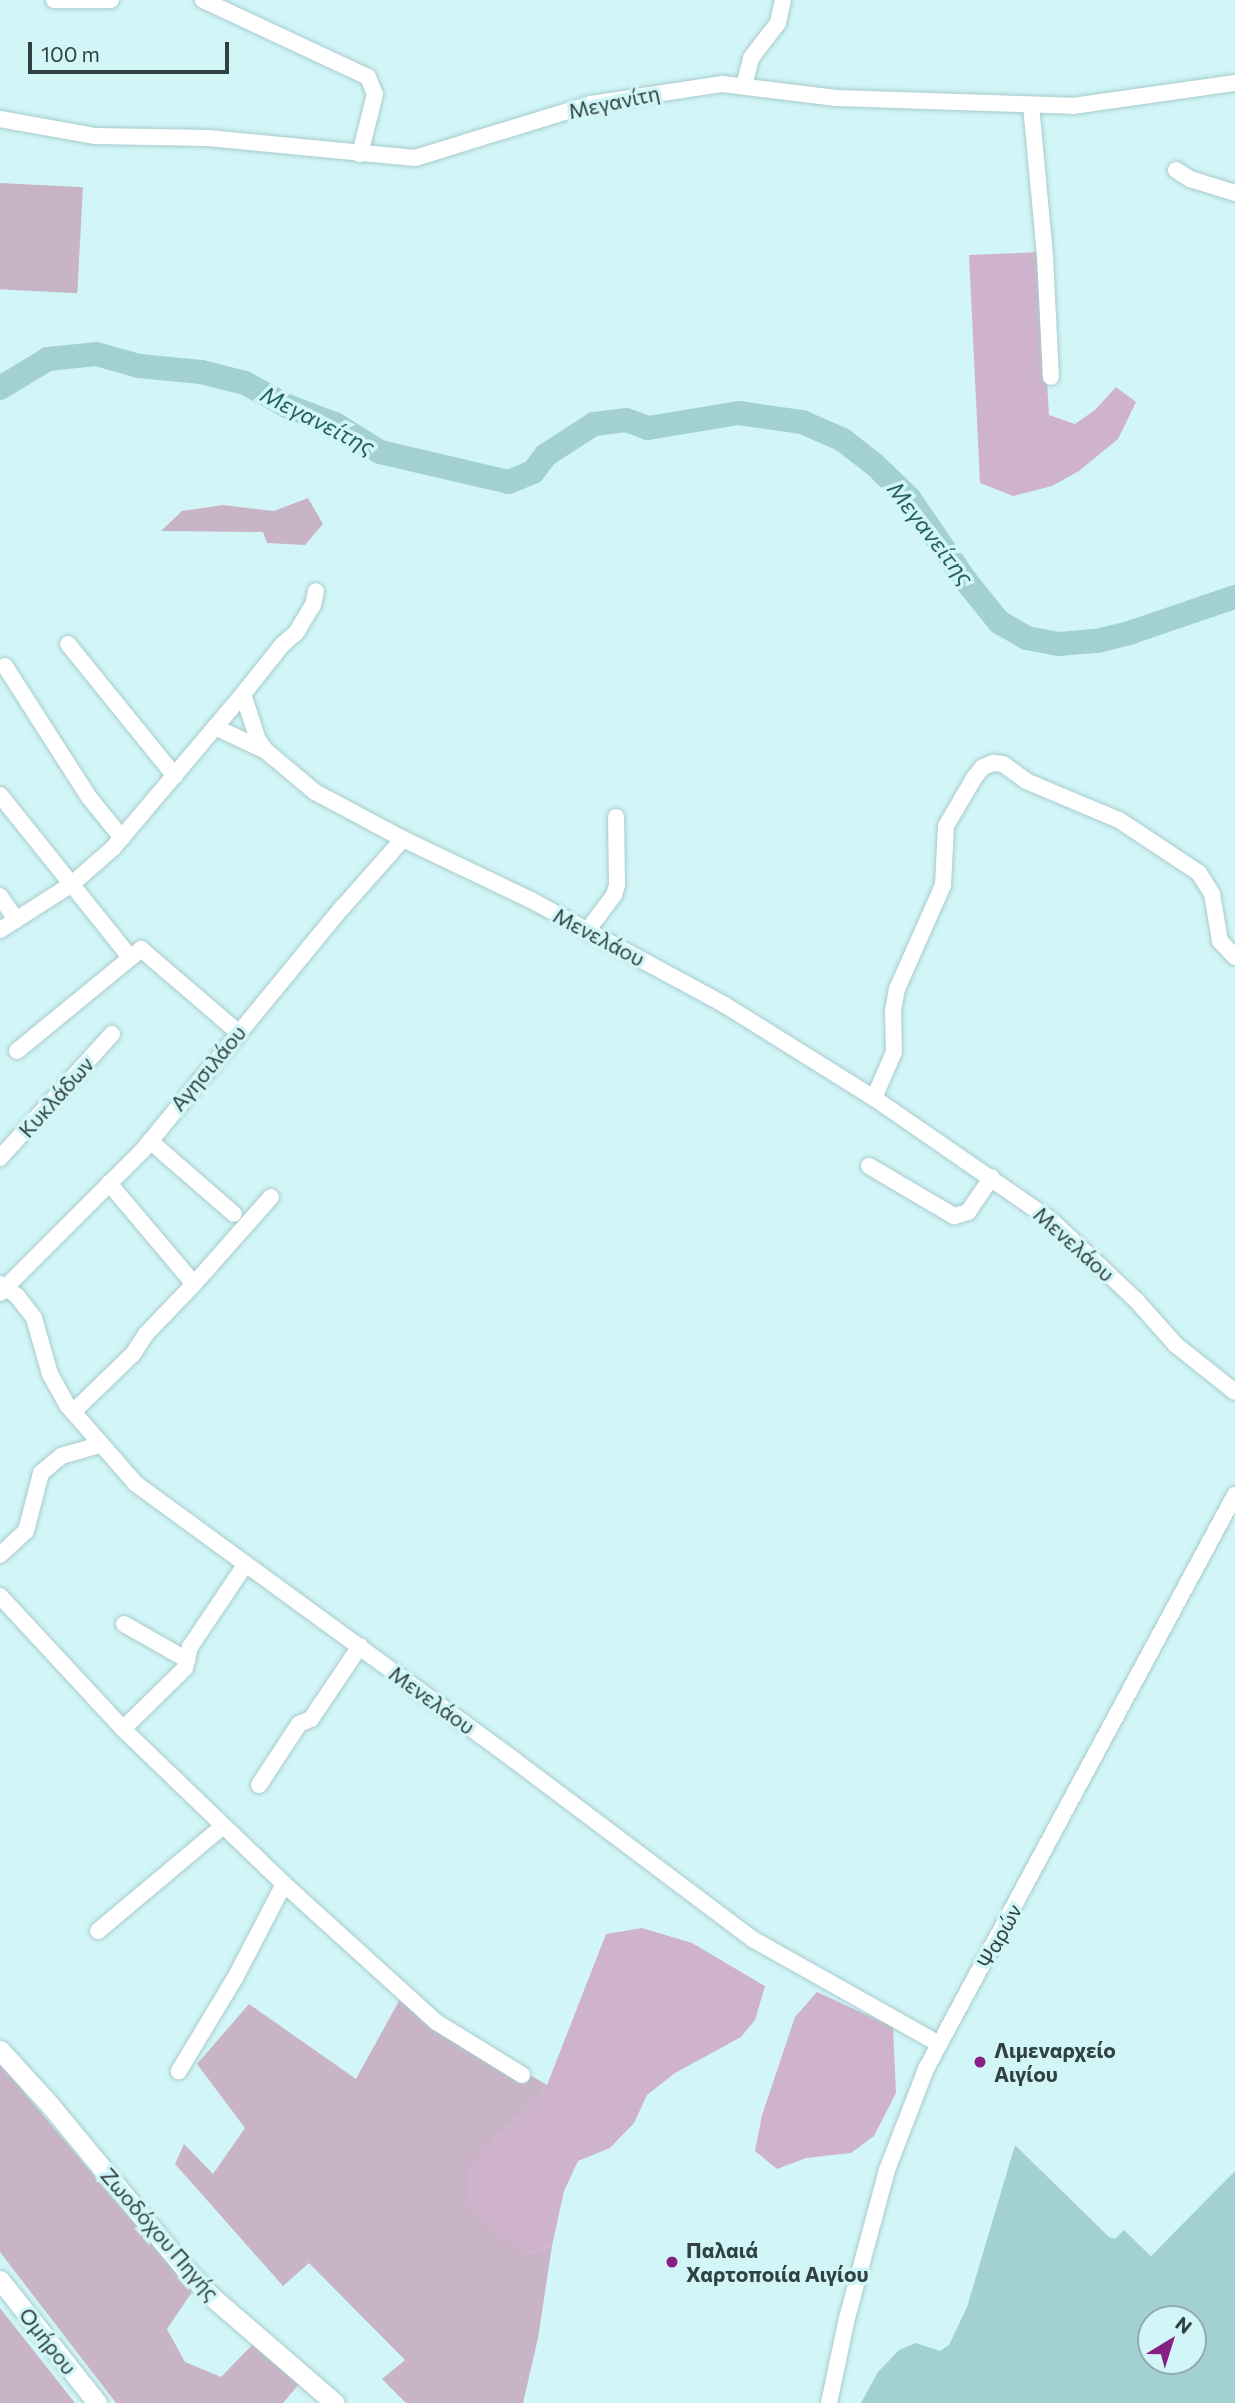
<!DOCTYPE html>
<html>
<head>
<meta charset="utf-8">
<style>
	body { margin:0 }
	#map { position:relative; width:1235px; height:2403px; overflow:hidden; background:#d2f6f8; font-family:Commissioner,sans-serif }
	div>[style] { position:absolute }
	.green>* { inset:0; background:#c9b3c7; transform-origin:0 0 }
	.forest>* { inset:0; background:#cfb3cd }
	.water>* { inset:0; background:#a3d0d2 }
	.pier>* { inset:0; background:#d2f6f8 }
	.river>* { height:24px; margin:-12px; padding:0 12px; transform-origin:12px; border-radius:12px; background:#a3d0d2 }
	.roads { filter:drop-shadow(0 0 2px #a9cbcd) drop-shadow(0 0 2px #a9cbcd) }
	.minor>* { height:16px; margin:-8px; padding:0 8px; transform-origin:8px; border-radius:8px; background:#fff }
	.major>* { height:19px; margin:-9.5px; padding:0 9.5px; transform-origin:9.5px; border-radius:9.5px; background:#fff }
	.dots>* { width:19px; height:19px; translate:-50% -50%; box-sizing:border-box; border:4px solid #d2f6f8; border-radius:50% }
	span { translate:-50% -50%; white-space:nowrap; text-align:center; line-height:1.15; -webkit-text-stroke:7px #d2f6f8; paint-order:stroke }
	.street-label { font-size:21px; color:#314040 }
	.poi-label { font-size:21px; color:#314040; font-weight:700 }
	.left { translate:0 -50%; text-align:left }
	.water-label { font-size:23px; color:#225f62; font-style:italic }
	.north { position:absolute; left:1137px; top:2305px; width:70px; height:70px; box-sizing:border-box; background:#d2f6f8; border:2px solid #92adae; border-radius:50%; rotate:38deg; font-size:19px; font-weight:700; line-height:28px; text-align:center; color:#314040 }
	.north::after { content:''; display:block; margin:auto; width:24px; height:32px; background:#881f85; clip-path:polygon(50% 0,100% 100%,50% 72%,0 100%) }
	.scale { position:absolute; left:28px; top:42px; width:201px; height:32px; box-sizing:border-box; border:4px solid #314040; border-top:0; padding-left:9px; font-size:21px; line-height:24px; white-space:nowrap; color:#314040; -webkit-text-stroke:5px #d2f6f8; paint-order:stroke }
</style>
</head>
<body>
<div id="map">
	<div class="green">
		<div style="left:0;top:183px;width:83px;height:106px;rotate:3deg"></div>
		<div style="clip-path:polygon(308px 498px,323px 524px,305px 545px,267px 543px,263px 532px,161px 531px,182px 511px,223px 505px,274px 511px)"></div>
		<div style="clip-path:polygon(405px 1990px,462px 2036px,547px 2085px,535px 2103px,493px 2139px,528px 2254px,552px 2246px,538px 2338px,523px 2403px,406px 2403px,382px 2379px,405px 2360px,309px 2263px,283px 2286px,175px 2164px,184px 2144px,213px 2174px,245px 2128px,197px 2064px,249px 2004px,356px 2079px)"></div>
		<div style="clip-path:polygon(0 2064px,192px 2292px,167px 2329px,185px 2362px,221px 2377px,253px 2344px,300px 2383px,283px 2403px,116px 2403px,0 2252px)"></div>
		<div style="clip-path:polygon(0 2308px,75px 2403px,0 2403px)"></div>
	</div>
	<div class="forest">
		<div style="clip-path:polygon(1039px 252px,1049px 415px,1075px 424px,1095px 410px,1116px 387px,1136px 402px,1118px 439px,1079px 471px,1052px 486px,1013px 496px,980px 483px,969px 255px)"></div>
		<div style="clip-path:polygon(642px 1928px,692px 1943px,765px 1986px,755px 2020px,741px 2037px,675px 2073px,647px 2095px,634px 2123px,610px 2148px,578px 2161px,564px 2191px,552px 2246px,528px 2254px,500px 2236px,468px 2204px,467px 2171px,493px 2139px,535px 2103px,547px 2085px,606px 1934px)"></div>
		<div style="clip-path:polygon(817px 1992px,893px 2027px,896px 2093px,874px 2136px,851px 2153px,806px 2158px,777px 2169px,755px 2151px,762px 2115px,795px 2017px)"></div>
	</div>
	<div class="water">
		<div style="clip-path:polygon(evenodd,1015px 2145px,1109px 2237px,1115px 2239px,1124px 2230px,1151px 2256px,1235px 2171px,1235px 2403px,861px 2403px,878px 2372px,899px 2350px,916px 2343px,940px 2351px,949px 2345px,967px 2307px,1015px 2145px,1151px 2319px,1193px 2319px,1193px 2361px,1151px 2361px,1151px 2319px)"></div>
	</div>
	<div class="pier">
		<div style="clip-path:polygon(1235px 2167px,1151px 2256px,1124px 2230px,1126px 2227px,1151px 2251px)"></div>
	</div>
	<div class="river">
		<div style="left:0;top:388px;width:56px;rotate:-31.1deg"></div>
		<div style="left:48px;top:359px;width:48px;rotate:-5.9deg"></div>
		<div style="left:96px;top:354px;width:45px;rotate:15.6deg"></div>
		<div style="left:139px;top:366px;width:62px;rotate:5.5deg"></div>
		<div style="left:201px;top:372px;width:45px;rotate:14deg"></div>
		<div style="left:245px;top:383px;width:48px;rotate:28.7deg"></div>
		<div style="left:287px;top:406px;width:51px;rotate:20.6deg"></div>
		<div style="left:335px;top:424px;width:53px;rotate:31.9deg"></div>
		<div style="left:380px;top:452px;width:132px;rotate:13.1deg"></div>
		<div style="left:509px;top:482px;width:26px;rotate:-23deg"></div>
		<div style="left:533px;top:472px;width:21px;rotate:-53deg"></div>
		<div style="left:546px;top:455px;width:57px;rotate:-32.9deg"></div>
		<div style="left:594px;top:424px;width:32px;rotate:-7deg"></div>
		<div style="left:626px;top:420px;width:23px;rotate:20deg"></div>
		<div style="left:648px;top:428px;width:92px;rotate:-9.4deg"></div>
		<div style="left:739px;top:413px;width:64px;rotate:8.1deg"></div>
		<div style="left:802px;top:422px;width:45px;rotate:23.7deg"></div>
		<div style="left:843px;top:440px;width:39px;rotate:38deg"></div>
		<div style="left:874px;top:464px;width:49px;rotate:44.2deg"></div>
		<div style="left:909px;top:498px;width:101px;rotate:55.5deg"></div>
		<div style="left:966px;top:581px;width:53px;rotate:51.2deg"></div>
		<div style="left:999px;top:622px;width:32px;rotate:30deg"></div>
		<div style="left:1027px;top:638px;width:33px;rotate:11deg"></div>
		<div style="left:1059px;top:644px;width:38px;rotate:-5deg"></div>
		<div style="left:1097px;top:641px;width:36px;rotate:-14deg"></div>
		<div style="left:1132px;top:632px;width:109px;rotate:-18.8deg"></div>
	</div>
	<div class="roads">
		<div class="minor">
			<div style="left:54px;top:0;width:57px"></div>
			<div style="left:203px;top:0;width:182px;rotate:25deg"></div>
			<div style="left:368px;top:77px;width:18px;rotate:68deg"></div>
			<div style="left:375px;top:94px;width:62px;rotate:104deg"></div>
			<div style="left:744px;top:85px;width:28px;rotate:-75deg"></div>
			<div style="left:751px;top:58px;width:44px;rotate:-52.4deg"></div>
			<div style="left:778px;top:23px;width:24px;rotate:-78deg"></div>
			<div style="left:1031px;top:105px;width:152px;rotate:84.7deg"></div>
			<div style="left:1045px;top:256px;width:121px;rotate:87.2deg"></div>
			<div style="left:0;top:119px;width:97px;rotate:10.1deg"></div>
			<div style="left:95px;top:136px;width:113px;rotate:1deg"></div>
			<div style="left:208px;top:138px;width:208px;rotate:5.5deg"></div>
			<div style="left:415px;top:158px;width:184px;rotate:-17.1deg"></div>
			<div style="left:591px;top:104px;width:133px;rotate:-8.7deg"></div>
			<div style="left:722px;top:84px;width:115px;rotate:7deg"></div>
			<div style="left:836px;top:98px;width:237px;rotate:1.9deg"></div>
			<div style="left:1073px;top:106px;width:164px;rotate:-8.1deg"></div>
			<div style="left:1176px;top:170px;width:17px;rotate:33deg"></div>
			<div style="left:1190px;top:179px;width:47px;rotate:17.3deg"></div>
			<div style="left:68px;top:644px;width:170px;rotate:51deg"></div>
			<div style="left:5px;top:666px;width:154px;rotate:57.4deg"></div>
			<div style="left:88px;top:796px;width:54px;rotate:51deg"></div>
			<div style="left:243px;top:694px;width:63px;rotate:-51.5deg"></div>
			<div style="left:282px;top:645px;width:18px;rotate:-41deg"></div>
			<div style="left:296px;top:633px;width:33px;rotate:-59deg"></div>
			<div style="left:313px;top:605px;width:14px;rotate:-78deg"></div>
			<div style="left:215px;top:727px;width:54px;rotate:25.1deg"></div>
			<div style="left:0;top:795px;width:208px;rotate:51.3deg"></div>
			<div style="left:0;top:896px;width:29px;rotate:56deg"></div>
			<div style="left:0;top:930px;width:85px;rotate:-32.6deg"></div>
			<div style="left:72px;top:884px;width:55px;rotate:-41.3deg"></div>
			<div style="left:113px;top:848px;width:202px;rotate:-49.8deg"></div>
			<div style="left:243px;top:694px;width:48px;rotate:71.9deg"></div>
			<div style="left:258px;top:740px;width:14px;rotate:54deg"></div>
			<div style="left:266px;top:751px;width:64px;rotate:39.9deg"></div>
			<div style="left:315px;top:792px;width:100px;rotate:28.1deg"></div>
			<div style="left:403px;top:839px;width:140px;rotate:25.5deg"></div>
			<div style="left:529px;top:899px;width:223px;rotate:28.4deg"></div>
			<div style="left:725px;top:1005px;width:176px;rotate:32deg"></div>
			<div style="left:874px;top:1098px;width:215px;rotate:34.6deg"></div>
			<div style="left:1051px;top:1220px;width:117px;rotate:43.3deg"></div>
			<div style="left:1136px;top:1300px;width:60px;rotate:48.4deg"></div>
			<div style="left:1176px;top:1345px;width:75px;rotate:38.5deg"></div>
			<div style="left:587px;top:931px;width:45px;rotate:-53.1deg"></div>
			<div style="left:614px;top:895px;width:10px;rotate:-73deg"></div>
			<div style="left:617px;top:885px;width:68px;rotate:-90.8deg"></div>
			<div style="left:17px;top:1051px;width:161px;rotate:-39.4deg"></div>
			<div style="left:141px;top:949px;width:128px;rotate:40.6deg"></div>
			<div style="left:874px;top:1098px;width:50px;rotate:-66.5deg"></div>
			<div style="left:894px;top:1052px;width:41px;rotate:-91.4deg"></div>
			<div style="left:893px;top:1011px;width:22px;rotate:-80deg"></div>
			<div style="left:897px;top:989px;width:114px;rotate:-66.1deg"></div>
			<div style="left:943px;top:885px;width:59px;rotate:-87.1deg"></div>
			<div style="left:946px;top:826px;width:56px;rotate:-59.7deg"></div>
			<div style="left:974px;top:778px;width:14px;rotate:-51deg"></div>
			<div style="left:983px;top:767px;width:11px;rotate:-22deg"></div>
			<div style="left:993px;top:763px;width:10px;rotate:6deg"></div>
			<div style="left:1003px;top:764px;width:29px;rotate:36deg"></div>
			<div style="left:1026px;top:781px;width:101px;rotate:22.8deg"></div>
			<div style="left:1119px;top:820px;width:96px;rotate:33.5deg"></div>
			<div style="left:1199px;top:873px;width:25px;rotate:58deg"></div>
			<div style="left:1212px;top:894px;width:48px;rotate:80.3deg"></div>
			<div style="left:1220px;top:941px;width:22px;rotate:47deg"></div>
			<div style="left:150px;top:1141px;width:111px;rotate:41deg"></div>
			<div style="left:0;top:1158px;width:167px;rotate:-47.9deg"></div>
			<div style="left:869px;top:1166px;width:99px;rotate:30.5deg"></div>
			<div style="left:954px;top:1216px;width:15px;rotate:-16deg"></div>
			<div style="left:968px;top:1212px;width:42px;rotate:-55.6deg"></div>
			<div style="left:0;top:1284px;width:21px;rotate:35deg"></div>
			<div style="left:17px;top:1296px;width:28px;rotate:52deg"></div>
			<div style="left:34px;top:1318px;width:58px;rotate:74.1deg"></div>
			<div style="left:50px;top:1374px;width:37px;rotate:61deg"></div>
			<div style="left:68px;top:1406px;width:103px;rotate:48.9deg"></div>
			<div style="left:136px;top:1484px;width:468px;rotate:36.1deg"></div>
			<div style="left:514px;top:1760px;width:300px;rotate:36.9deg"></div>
			<div style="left:754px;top:1940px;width:212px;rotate:29.3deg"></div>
			<div style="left:194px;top:1284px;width:116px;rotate:-48.5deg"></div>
			<div style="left:0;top:1293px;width:202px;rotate:-45deg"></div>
			<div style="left:143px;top:1150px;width:313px;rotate:-50.6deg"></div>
			<div style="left:342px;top:908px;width:92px;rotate:-48.5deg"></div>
			<div style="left:73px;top:1412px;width:83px;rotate:-44deg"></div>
			<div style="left:133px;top:1354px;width:24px;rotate:-57deg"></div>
			<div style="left:146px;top:1334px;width:69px;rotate:-46.2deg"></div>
			<div style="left:194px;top:1284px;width:132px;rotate:-130.1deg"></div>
			<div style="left:0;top:1555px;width:35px;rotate:-43deg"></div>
			<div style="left:26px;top:1531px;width:60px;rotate:-75.5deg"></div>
			<div style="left:41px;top:1473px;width:26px;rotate:-40deg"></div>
			<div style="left:61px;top:1456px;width:40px;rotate:-16deg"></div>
			<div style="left:0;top:1596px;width:181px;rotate:47.2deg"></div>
			<div style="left:123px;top:1729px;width:223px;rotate:43.9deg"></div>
			<div style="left:284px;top:1884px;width:106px;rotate:117.5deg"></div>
			<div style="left:235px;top:1978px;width:109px;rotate:121.1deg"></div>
			<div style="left:124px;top:1624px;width:73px;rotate:29.7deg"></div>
			<div style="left:123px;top:1729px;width:87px;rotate:-44.5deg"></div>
			<div style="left:185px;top:1668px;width:22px;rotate:-77deg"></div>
			<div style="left:190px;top:1647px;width:99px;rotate:-56.1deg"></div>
			<div style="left:259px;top:1785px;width:73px;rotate:-56.7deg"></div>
			<div style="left:299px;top:1724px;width:13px;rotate:-23deg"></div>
			<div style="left:311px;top:1719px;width:88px;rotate:-56.1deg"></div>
			<div style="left:284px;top:1884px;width:205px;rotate:42.2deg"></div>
			<div style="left:436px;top:2022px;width:101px;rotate:31.6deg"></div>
			<div style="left:98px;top:1931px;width:162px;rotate:-40deg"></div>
			<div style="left:829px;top:2403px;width:83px;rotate:-78.1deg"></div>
			<div style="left:846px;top:2322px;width:157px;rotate:-74.9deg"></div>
			<div style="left:887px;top:2170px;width:108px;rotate:-68.9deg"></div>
			<div style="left:926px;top:2069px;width:652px;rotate:-61.71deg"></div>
		</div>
		<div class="major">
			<div style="left:0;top:2050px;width:74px;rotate:47.7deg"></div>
			<div style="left:50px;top:2105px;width:212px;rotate:50.5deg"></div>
			<div style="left:185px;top:2269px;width:39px;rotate:46deg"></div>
			<div style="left:212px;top:2297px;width:162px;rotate:40.8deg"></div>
			<div style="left:0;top:2280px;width:157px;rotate:51.7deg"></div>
		</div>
	</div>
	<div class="dots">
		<div style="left:980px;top:2062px;background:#881f85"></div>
		<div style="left:672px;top:2262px;background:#881f85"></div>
	</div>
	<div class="street-label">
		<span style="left:614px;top:102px;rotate:-12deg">Μεγανίτη</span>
		<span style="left:599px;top:937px;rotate:28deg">Μενελάου</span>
		<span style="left:208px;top:1068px;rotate:-50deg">Αγησιλάου</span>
		<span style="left:56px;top:1097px;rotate:-48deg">Κυκλάδων</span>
		<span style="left:1074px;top:1244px;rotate:42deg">Μενελάου</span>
		<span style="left:432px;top:1700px;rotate:36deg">Μενελάου</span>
		<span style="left:999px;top:1936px;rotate:-61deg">Ψαρών</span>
		<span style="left:160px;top:2234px;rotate:49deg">Ζωοδόχου Πηγής</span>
		<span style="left:48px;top:2341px;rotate:52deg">Ομήρου</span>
	</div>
	<div class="poi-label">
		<span class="left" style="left:994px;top:2062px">Λιμεναρχείο<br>Αιγίου</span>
		<span class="left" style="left:686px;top:2262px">Παλαιά<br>Χαρτοποιία Αιγίου</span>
	</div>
	<div class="water-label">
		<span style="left:318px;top:420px;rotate:27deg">Μεγανείτης</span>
		<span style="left:931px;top:533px;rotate:52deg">Μεγανείτης</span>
	</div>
	<div class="north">N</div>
	<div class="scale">100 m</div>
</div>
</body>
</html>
